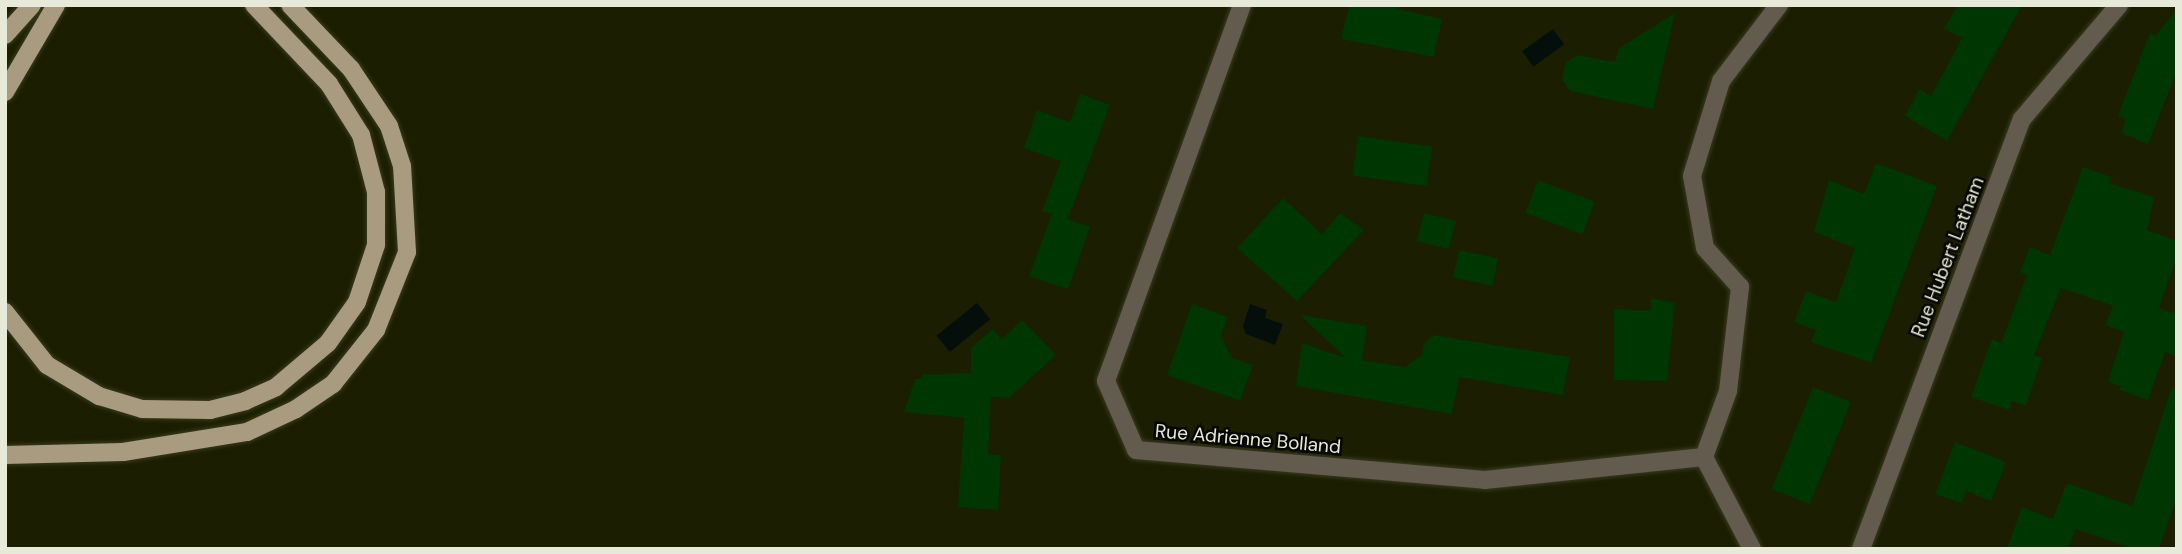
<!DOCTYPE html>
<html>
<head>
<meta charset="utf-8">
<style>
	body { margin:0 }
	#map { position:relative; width:2182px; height:554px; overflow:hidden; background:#1c1e01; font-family:"DM Sans",sans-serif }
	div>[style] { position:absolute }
	.water>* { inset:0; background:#040f0c; transform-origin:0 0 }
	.building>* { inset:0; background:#003602; transform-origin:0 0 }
	.roads { filter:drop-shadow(0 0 2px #383b1f) drop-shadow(0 0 2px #383b1f) }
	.minor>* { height:18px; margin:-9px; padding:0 9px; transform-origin:9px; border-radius:9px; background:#625b4e }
	.primary>* { height:18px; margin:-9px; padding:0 9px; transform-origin:9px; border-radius:9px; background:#a99b80 }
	span { translate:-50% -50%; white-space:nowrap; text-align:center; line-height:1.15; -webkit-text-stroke:5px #070701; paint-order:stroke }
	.street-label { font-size:19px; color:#e7ead8 }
	.frame { position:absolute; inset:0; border:7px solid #e7ead8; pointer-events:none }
</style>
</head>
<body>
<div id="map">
	<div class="water">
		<div style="left:1553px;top:29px;width:19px;height:38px;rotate:54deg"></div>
		<div style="left:977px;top:303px;width:21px;height:52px;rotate:51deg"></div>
		<div style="clip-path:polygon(1250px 304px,1267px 310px,1265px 318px,1283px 324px,1275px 345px,1246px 334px,1243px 326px)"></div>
	</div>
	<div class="building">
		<div style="clip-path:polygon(1349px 5px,1400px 5px,1398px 9px,1442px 19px,1434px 57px,1341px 39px)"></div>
		<div style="clip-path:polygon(1958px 5px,2022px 5px,1947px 141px,1905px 116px,1919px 89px,1931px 96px,1962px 38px,1944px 29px)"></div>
		<div style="clip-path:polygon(2177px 9px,2177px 71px,2148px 144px,2121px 133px,2126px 119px,2118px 116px,2150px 32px,2155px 36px)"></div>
		<div style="clip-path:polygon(1675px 13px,1653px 109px,1570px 91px,1562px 79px,1566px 62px,1578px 55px,1615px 62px,1619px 48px)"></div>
		<div style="clip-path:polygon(1080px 94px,1110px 105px,1068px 219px,1090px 227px,1068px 289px,1029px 276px,1052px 214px,1042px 211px,1061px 161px,1024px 148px,1037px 110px,1070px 122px)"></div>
		<div style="left:1358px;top:136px;width:75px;height:40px;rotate:8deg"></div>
		<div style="clip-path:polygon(1876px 163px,1937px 186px,1871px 363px,1811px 342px,1816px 330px,1794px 322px,1806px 291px,1836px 302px,1855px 248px,1814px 232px,1829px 180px,1864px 194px)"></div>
		<div style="clip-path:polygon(2083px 167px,2111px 177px,2109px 183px,2154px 197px,2147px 230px,2177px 241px,2177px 257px,2159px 308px,2177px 314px,2177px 357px,2165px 352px,2148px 400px,2119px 390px,2121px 386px,2108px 382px,2124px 332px,2105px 325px,2113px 306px,2061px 288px,2034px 355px,2042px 358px,2026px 406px,2012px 401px,2009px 410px,1971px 397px,1992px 339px,2001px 343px,2027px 275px,2020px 272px,2030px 247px,2050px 255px)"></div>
		<div style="left:1538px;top:180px;width:61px;height:35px;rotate:21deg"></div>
		<div style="clip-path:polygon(1283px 198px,1322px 234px,1340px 213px,1364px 230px,1297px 301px,1237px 248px)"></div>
		<div style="left:1424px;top:213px;width:33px;height:29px;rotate:14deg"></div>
		<div style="left:1459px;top:250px;width:40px;height:28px;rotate:12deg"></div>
		<div style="clip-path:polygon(1651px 298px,1675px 303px,1667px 381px,1614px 380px,1614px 309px,1651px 310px)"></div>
		<div style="clip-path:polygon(1192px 304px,1228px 317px,1221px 336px,1232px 358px,1253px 365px,1240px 401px,1167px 375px)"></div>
		<div style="clip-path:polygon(1300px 315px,1367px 326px,1362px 360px,1405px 367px,1422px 355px,1424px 343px,1433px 335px,1570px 357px,1563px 395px,1459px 377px,1452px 414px,1296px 386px,1302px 343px,1346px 358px)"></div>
		<div style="clip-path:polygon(1022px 320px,1056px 355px,1009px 398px,991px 397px,988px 454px,1001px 455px,998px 510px,958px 507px,964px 418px,904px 412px,915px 379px,922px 379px,922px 374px,971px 373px,971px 348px,992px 329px,1002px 339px)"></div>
		<div style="left:1813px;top:387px;width:41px;height:110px;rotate:22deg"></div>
		<div style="clip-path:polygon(2172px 387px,2177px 388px,2177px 497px,2159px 549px,2134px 549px,2076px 529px,2068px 549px,2007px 549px,2022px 507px,2053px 519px,2067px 483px,2132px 506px)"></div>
		<div style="clip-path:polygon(1955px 442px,2006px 462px,1991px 501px,1966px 491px,1962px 503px,1935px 494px)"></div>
	</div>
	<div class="roads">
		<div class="minor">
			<div style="left:1242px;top:5px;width:400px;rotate:109.9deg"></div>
			<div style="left:1106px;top:381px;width:75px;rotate:66.5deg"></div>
			<div style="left:1136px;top:450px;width:350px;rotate:4.9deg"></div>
			<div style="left:1485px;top:480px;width:220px;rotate:-6deg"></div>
			<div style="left:1752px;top:549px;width:104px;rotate:-117.6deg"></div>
			<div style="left:1704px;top:457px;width:70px;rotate:-70deg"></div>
			<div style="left:1728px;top:391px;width:105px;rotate:-83.4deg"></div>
			<div style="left:1740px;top:287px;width:52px;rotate:-131.9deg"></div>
			<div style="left:1705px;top:248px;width:73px;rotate:-100.2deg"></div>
			<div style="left:1692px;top:176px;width:99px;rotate:-73deg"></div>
			<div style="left:1721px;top:81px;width:96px;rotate:-52.7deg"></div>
			<div style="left:1861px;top:549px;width:459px;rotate:-69.5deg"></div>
			<div style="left:2022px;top:119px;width:150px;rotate:-49.6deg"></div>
		</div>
		<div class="primary">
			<div style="left:5px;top:35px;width:40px;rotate:-48deg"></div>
			<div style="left:5px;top:92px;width:101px;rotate:-59.6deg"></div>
			<div style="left:5px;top:312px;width:68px;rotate:51.6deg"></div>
			<div style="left:47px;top:365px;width:61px;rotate:30.8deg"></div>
			<div style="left:99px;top:396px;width:45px;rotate:16.8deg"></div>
			<div style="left:142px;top:409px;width:68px;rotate:0.8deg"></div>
			<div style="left:210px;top:410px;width:36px;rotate:-14deg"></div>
			<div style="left:245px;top:401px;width:34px;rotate:-24deg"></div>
			<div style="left:276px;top:387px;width:68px;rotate:-40.2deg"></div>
			<div style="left:328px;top:343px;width:50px;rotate:-54.7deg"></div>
			<div style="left:357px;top:302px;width:60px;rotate:-71.6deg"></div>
			<div style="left:376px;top:245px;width:53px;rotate:-90deg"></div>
			<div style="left:376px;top:192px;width:59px;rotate:-104.7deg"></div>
			<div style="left:361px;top:135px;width:60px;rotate:-122.1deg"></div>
			<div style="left:329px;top:84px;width:109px;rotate:-133.5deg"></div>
			<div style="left:5px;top:455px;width:118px;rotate:-1.5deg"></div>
			<div style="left:123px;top:452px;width:126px;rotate:-9.2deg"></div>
			<div style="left:247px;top:432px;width:54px;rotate:-25.1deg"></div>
			<div style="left:296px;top:409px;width:45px;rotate:-34deg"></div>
			<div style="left:333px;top:384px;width:69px;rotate:-51.5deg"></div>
			<div style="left:376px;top:330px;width:84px;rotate:-68.3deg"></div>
			<div style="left:407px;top:252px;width:86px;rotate:-93.3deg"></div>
			<div style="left:402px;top:166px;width:42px;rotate:-108deg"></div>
			<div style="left:389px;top:126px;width:69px;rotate:-123.7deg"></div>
			<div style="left:351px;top:69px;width:88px;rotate:-133.6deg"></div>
		</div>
	</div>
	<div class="street-label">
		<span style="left:1948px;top:257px;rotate:-69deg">Rue Hubert Latham</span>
		<span style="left:1248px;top:439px;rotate:5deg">Rue Adrienne Bolland</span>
	</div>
	<div class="frame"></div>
</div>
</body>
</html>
